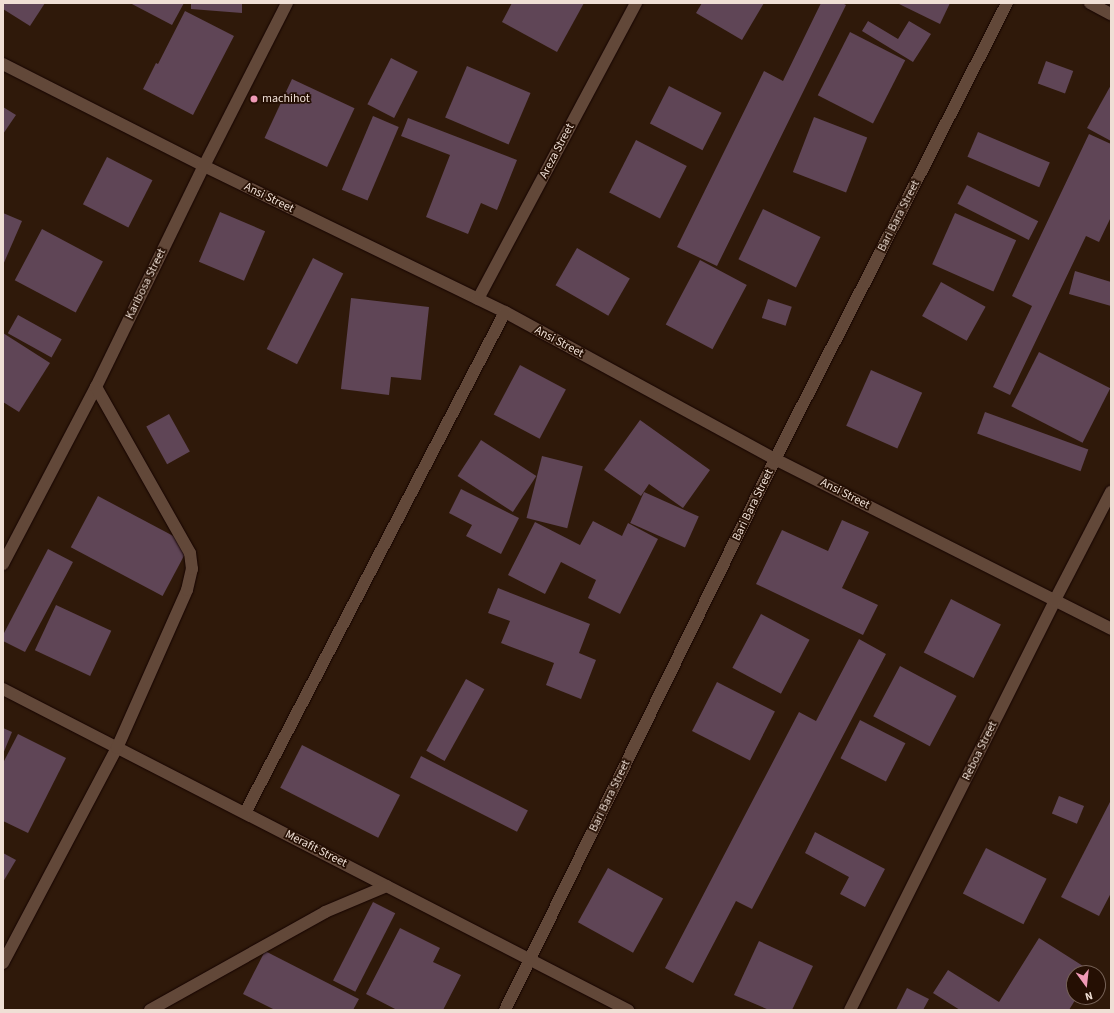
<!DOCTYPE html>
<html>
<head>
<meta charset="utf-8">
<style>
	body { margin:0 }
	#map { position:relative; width:1114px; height:1013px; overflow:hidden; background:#2f190a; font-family:"Source Sans 3",sans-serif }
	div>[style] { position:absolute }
	.building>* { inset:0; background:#5f4556; transform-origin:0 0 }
	.roads { filter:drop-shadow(0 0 1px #160400) drop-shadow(0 0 1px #160400) }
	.minor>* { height:12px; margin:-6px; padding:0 6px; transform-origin:6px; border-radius:6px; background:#624839 }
	.dots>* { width:11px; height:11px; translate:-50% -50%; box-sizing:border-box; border:2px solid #250f03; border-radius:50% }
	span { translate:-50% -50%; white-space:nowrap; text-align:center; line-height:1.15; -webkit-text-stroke:3.5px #250f03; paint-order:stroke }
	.poi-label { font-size:12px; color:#efdfd5 }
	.left { translate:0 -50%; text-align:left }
	.street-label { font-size:12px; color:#efdfd5 }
	.frame { position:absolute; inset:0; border:4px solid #efdfd5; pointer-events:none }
	.north { position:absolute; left:1066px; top:965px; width:40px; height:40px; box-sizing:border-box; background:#250f03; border:1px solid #766257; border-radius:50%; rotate:165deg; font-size:11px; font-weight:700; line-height:16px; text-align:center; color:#efdfd5 }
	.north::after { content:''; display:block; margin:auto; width:14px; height:18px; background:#f09ab6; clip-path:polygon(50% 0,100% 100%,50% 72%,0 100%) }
</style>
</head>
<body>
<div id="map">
	<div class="building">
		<div style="clip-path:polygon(3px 3px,45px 3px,30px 26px,3px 9px)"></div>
		<div style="clip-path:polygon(130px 3px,184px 3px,172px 25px)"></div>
		<div style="clip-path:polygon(191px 3px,242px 3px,242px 13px,191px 9px)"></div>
		<div style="clip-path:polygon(512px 3px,584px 3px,557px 52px,502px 22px)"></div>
		<div style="clip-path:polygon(702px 3px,764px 3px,742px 40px,696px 13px)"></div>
		<div style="clip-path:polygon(821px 3px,842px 3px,846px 5px,717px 266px,677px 247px,764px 71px,783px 81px)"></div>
		<div style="clip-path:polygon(897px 3px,950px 3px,940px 24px)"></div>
		<div style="clip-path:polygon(185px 11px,234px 36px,193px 115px,143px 89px,156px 63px,158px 64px)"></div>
		<div style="clip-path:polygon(868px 21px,898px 39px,909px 21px,931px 34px,913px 62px,862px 31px)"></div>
		<div style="left:850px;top:32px;width:62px;height:71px;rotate:27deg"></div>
		<div style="left:391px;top:58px;width:30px;height:52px;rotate:27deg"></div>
		<div style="left:1046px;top:61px;width:29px;height:24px;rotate:20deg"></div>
		<div style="left:467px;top:66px;width:69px;height:56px;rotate:23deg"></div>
		<div style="left:292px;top:79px;width:69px;height:65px;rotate:25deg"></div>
		<div style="clip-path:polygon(1111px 85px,1111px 141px,1087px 128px)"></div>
		<div style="left:669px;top:86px;width:59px;height:42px;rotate:27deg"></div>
		<div style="clip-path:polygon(3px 107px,16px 115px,3px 134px)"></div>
		<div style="left:373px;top:116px;width:28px;height:80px;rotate:23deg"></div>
		<div style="left:814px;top:117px;width:57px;height:59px;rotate:21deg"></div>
		<div style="clip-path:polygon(408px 118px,517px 160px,497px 210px,481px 203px,468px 234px,426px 217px,450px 155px,401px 136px)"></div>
		<div style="left:978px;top:132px;width:78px;height:27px;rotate:23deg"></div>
		<div style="clip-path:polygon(1089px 134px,1111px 144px,1111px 217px,1099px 242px,1086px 236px,1010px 395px,993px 387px,1032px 306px,1012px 296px)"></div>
		<div style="left:636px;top:140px;width:57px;height:59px;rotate:27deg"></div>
		<div style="left:107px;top:157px;width:51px;height:53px;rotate:27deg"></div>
		<div style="left:967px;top:185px;width:80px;height:21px;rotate:27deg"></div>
		<div style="left:763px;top:209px;width:64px;height:56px;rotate:26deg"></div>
		<div style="left:220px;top:212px;width:49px;height:54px;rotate:23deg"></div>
		<div style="clip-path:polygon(3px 213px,22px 221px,3px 265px)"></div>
		<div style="left:955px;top:213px;width:67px;height:56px;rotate:24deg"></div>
		<div style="left:42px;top:229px;width:69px;height:58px;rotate:28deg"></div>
		<div style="left:577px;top:248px;width:61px;height:43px;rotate:30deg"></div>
		<div style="left:313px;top:258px;width:34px;height:102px;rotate:27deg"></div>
		<div style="left:700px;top:260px;width:53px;height:73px;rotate:28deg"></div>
		<div style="clip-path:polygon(1075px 271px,1111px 282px,1111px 306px,1069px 294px)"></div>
		<div style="left:941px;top:282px;width:51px;height:39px;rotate:29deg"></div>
		<div style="clip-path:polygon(351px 298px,429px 307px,421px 380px,391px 377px,389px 395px,341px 389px)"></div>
		<div style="left:768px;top:299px;width:25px;height:20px;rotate:18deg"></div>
		<div style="left:18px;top:315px;width:50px;height:21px;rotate:29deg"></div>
		<div style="clip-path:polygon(3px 333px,50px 363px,19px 412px,3px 402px)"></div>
		<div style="left:1039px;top:352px;width:80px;height:61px;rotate:27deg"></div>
		<div style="left:520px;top:365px;width:52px;height:56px;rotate:28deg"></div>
		<div style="left:871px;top:370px;width:56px;height:61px;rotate:24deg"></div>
		<div style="left:985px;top:412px;width:110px;height:23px;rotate:20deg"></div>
		<div style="left:169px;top:414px;width:43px;height:26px;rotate:61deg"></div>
		<div style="clip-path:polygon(640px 420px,710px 470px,683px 508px,649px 484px,641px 496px,604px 470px)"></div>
		<div style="left:481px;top:440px;width:66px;height:43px;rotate:33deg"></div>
		<div style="left:542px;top:456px;width:42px;height:64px;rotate:14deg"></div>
		<div style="clip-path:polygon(461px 489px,519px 518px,501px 554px,466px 536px,472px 525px,449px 513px)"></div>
		<div style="left:644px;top:492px;width:60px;height:34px;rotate:24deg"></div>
		<div style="left:98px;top:496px;width:104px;height:58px;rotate:28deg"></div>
		<div style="clip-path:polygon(842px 520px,869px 532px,842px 588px,878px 605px,863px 635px,756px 584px,782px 530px,828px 551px)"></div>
		<div style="clip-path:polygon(593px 521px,622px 536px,628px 523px,658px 539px,620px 614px,588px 598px,596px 580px,561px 562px,545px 594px,508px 575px,535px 522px,580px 545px)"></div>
		<div style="clip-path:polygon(48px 549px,73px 562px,25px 652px,3px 641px,3px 635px)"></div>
		<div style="clip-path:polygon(498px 588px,590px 624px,579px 653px,596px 660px,581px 699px,546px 685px,554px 663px,501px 643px,510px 621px,488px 613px)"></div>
		<div style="left:951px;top:599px;width:56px;height:60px;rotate:27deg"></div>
		<div style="left:56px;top:605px;width:61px;height:50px;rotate:25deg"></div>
		<div style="left:761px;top:614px;width:55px;height:61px;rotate:28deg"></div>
		<div style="clip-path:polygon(859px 639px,886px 654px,752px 909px,736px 901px,693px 983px,665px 968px,799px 712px,816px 721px)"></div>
		<div style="left:900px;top:666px;width:64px;height:57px;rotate:28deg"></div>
		<div style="left:466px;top:679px;width:21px;height:82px;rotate:29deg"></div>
		<div style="left:717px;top:682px;width:65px;height:55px;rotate:27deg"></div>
		<div style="left:860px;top:720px;width:51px;height:43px;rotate:27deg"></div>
		<div style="clip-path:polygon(3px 728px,12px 732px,3px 754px)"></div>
		<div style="clip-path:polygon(18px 734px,66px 758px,28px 833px,3px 821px,3px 763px)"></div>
		<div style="left:302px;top:745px;width:110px;height:48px;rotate:27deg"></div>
		<div style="left:421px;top:756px;width:120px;height:24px;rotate:27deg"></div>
		<div style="left:1059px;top:796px;width:27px;height:19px;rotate:22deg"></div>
		<div style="clip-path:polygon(1111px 800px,1111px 893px,1099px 916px,1061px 897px)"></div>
		<div style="clip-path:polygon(815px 832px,885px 869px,865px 907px,840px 894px,849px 877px,805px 853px)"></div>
		<div style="left:986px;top:848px;width:68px;height:51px;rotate:27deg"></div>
		<div style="clip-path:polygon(3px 853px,16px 860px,3px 882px)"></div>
		<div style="left:608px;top:868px;width:63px;height:62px;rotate:29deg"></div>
		<div style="left:373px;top:902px;width:25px;height:88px;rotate:27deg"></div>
		<div style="clip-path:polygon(400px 928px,440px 948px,433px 962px,461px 975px,443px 1010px,397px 1010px,366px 994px)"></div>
		<div style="clip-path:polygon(1039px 938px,1094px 973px,1074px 973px,1074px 997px,1077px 997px,1069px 1010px,960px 1010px,933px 993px,948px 970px,999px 1002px)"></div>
		<div style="clip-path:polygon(759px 941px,813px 966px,792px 1010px,769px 1010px,734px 995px)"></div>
		<div style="clip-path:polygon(265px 951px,359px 999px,353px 1010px,275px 1010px,243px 994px)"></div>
		<div style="clip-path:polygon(907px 988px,929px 999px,923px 1010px,896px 1010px)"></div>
	</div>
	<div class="roads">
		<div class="minor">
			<div style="left:1090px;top:3px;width:24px;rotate:28deg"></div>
			<div style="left:3px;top:64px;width:225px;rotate:26.9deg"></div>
			<div style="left:204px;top:166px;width:335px;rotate:25.9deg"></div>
			<div style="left:505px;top:312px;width:307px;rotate:28.6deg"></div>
			<div style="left:775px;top:459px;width:377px;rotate:26.8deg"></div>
			<div style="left:478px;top:299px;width:336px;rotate:-61.9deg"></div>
			<div style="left:3px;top:564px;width:200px;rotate:-62.3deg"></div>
			<div style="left:96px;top:387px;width:246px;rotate:-64deg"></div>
			<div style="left:204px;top:166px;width:183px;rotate:-63deg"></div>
			<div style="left:3px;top:689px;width:703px;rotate:27.19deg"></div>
			<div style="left:245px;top:813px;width:564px;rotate:-62.57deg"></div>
			<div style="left:3px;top:963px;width:243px;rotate:-62.1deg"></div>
			<div style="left:117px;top:748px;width:173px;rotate:-66.1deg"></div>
			<div style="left:187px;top:590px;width:22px;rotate:-77deg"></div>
			<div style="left:192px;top:569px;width:16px;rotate:-97deg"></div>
			<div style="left:190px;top:553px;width:191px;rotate:-119.5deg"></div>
			<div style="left:150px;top:1010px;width:201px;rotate:-29.2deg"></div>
			<div style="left:325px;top:912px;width:67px;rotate:-22.8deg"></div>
			<div style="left:505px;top:1010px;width:614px;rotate:-63.89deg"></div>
			<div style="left:775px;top:459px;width:512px;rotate:-63.03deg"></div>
			<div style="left:850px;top:1010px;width:458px;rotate:-63.4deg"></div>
			<div style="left:1055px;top:600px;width:122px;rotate:-62.6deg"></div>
		</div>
	</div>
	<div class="dots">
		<div style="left:254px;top:99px;background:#f09ab6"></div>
	</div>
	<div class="poi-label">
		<span class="left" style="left:262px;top:99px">machihot</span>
	</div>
	<div class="street-label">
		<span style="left:557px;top:151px;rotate:-62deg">Areza Street</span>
		<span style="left:269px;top:198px;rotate:26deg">Ansi Street</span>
		<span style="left:899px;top:216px;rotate:-63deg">Bari Bara Street</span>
		<span style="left:146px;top:284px;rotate:-64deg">Karibosa Street</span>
		<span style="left:559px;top:342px;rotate:28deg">Ansi Street</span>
		<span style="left:845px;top:494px;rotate:27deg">Ansi Street</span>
		<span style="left:753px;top:505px;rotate:-64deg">Bari Bara Street</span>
		<span style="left:980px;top:751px;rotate:-64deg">Reboa Street</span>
		<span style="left:610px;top:796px;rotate:-64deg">Bari Bara Street</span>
		<span style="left:316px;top:849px;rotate:27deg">Merafit Street</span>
	</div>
	<div class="frame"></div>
	<div class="north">N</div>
</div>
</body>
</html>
